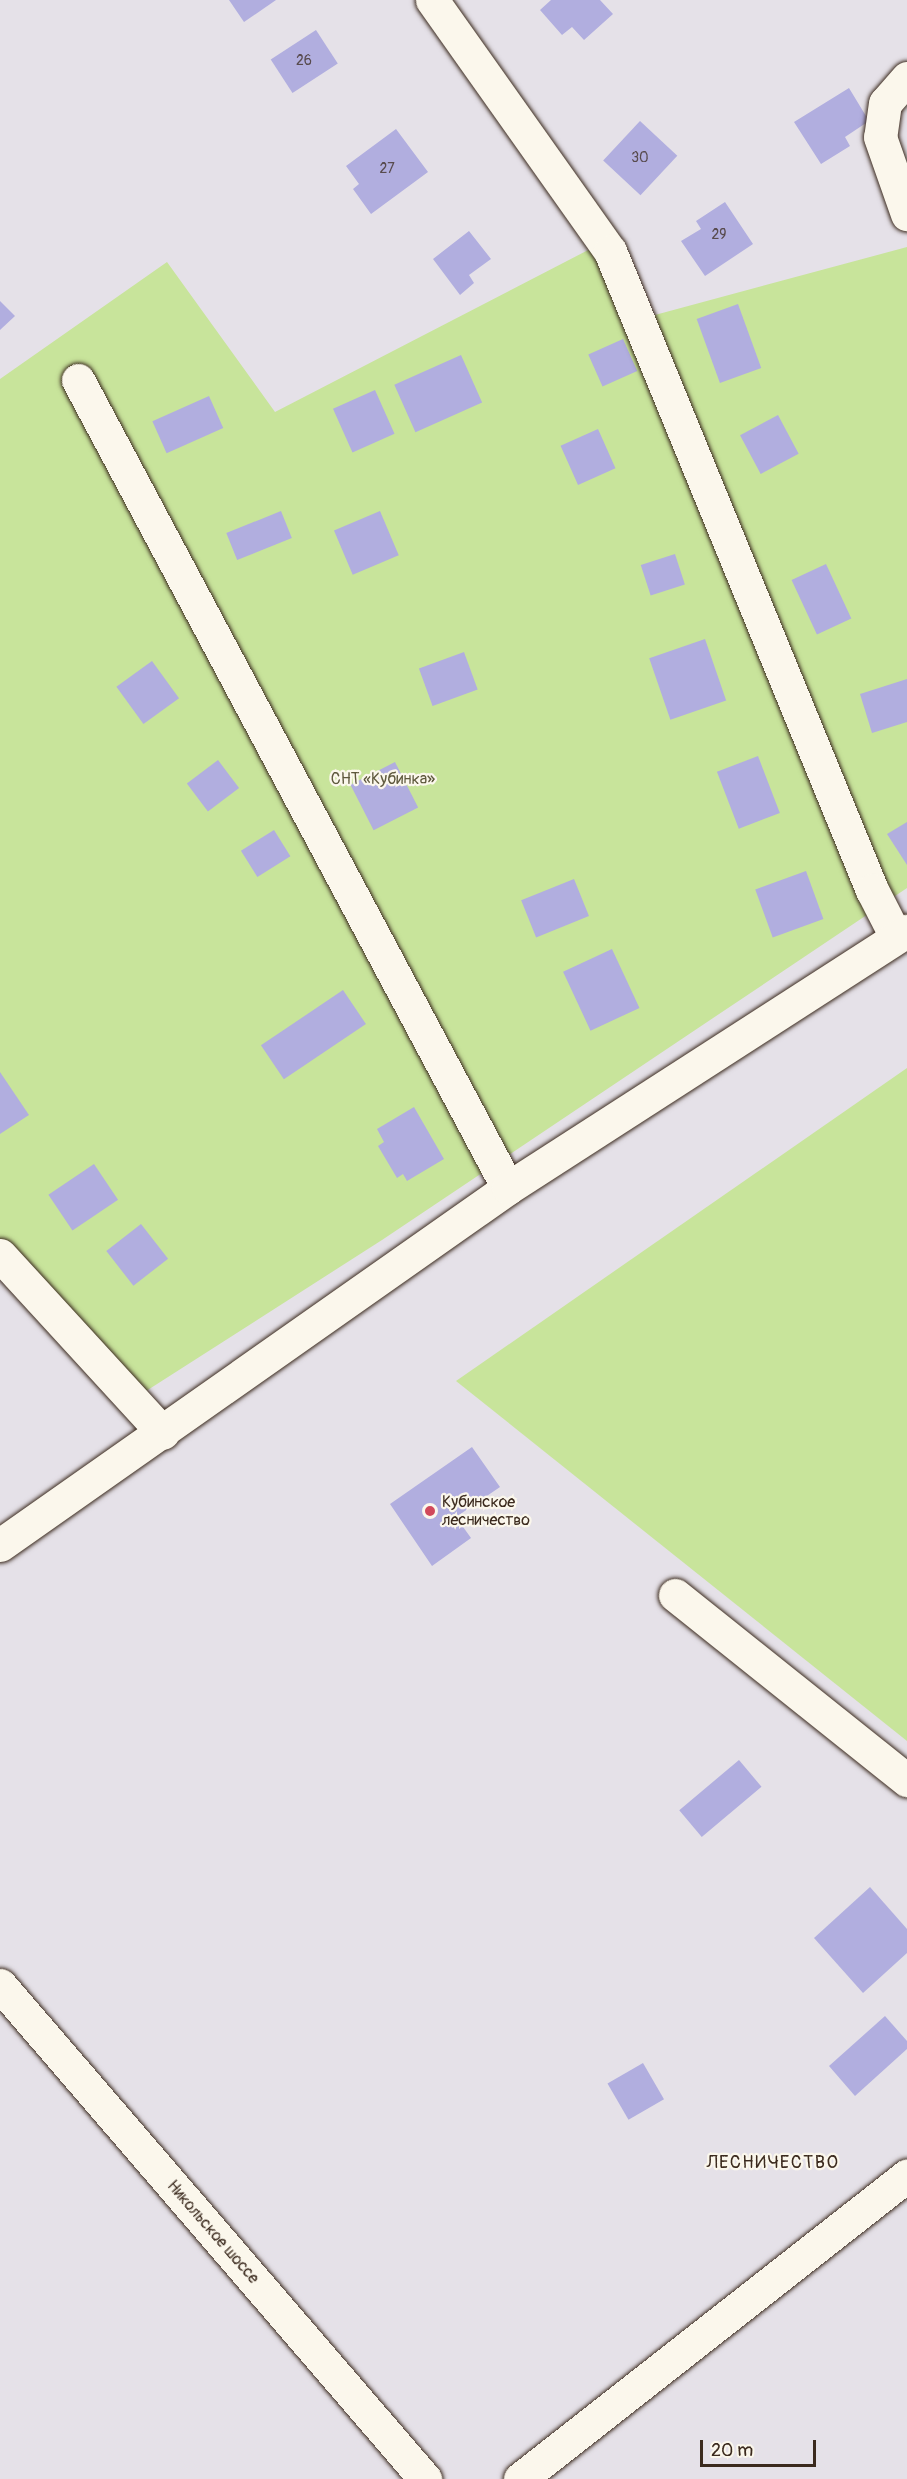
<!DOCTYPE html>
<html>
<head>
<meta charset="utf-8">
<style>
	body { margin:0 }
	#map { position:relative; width:907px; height:2479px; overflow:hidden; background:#e5e1e8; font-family:Pangolin,sans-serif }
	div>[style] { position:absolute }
	.green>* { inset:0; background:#c8e49b }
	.building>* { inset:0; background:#b1aedf; transform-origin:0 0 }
	.roads { filter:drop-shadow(0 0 2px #3b2a1e) drop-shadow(0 0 2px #3b2a1e) }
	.minor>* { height:33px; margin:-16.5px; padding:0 16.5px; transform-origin:16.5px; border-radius:16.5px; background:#fbf7ec }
	.dots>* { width:16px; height:16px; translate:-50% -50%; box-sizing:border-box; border:3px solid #fbf7ec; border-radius:50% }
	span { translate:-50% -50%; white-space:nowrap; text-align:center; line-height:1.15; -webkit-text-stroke:4.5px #fbf7ec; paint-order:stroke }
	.number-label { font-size:14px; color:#584b4e }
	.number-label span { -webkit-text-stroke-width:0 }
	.park-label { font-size:16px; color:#5e583d }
	.poi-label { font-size:16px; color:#3b2a1e }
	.left { translate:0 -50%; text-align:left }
	.street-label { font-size:16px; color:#3b2a1e }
	.neighbourhood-label { font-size:18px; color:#3b2a1e; letter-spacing:1.5px }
	.scale { position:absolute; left:700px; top:2440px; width:116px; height:27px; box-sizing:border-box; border:3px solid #3b2a1e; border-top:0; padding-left:8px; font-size:18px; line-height:21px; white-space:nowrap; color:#3b2a1e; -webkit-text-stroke:4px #fbf7ec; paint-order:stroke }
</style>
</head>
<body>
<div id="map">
	<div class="green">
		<div style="clip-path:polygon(594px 247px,629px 322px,907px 247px,907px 888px,382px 1240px,143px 1393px,0 1240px,0 379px,167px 262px,275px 412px)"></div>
		<div style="clip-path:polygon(907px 1068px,907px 1741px,456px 1381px)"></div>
	</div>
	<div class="building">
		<div style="clip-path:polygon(229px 0,276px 0,244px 22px)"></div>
		<div style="clip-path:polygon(551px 0,600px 0,613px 14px,584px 40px,572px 27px,562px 35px,540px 10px)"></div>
		<div style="left:316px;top:30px;width:40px;height:54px;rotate:57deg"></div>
		<div style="clip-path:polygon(849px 88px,869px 121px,845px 137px,850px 146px,821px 164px,794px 122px)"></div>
		<div style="left:640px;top:121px;width:51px;height:54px;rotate:43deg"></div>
		<div style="clip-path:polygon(396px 129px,428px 172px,371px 214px,353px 189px,359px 184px,346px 166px)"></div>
		<div style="clip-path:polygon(725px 202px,753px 244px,705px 276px,681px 241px,701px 229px,696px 221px)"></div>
		<div style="clip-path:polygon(469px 231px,491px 259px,469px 275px,474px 283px,460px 295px,433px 259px)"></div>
		<div style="clip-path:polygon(0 301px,15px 316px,0 330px)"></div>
		<div style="left:738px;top:304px;width:68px;height:44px;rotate:70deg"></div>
		<div style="left:623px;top:339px;width:35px;height:38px;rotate:66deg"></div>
		<div style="left:461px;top:355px;width:52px;height:73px;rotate:66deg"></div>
		<div style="left:375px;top:390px;width:48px;height:46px;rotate:66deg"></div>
		<div style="left:209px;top:396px;width:35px;height:62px;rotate:66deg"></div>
		<div style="left:778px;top:415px;width:44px;height:43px;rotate:62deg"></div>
		<div style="left:598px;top:429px;width:43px;height:41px;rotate:66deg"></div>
		<div style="left:281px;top:511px;width:29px;height:59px;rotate:68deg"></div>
		<div style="left:380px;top:511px;width:48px;height:50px;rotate:67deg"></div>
		<div style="left:675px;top:554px;width:32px;height:36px;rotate:72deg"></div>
		<div style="left:826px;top:564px;width:60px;height:38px;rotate:65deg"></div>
		<div style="left:705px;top:639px;width:65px;height:59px;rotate:71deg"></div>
		<div style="left:464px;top:652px;width:40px;height:48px;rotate:70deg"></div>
		<div style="left:152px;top:661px;width:46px;height:44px;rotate:54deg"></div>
		<div style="clip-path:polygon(907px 679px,907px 722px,872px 733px,860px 694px)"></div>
		<div style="left:758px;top:756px;width:61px;height:44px;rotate:69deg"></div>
		<div style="left:218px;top:760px;width:35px;height:39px;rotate:53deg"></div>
		<div style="left:395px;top:762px;width:51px;height:50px;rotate:63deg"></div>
		<div style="clip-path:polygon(907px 822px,907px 865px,887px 834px)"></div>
		<div style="left:274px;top:830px;width:31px;height:39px;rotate:58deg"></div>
		<div style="left:806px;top:871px;width:51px;height:54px;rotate:70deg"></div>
		<div style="left:574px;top:879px;width:40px;height:57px;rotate:68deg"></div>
		<div style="left:612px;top:949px;width:65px;height:54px;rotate:65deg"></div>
		<div style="left:343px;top:990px;width:41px;height:99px;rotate:56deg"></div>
		<div style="clip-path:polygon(0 1072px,29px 1115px,0 1134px)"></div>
		<div style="clip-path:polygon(414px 1107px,444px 1159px,407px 1181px,403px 1174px,397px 1178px,378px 1146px,384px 1142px,377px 1129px)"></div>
		<div style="left:94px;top:1164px;width:43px;height:55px;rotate:56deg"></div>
		<div style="left:141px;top:1224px;width:44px;height:44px;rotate:52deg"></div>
		<div style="clip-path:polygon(472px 1447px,500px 1487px,456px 1517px,471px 1538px,432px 1566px,390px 1504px)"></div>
		<div style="left:739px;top:1760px;width:35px;height:78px;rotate:50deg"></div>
		<div style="clip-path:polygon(870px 1887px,907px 1929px,907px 1953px,863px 1993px,814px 1938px)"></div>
		<div style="clip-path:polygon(885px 2016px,907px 2041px,907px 2049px,855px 2096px,829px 2066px)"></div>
		<div style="left:643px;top:2063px;width:42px;height:41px;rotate:60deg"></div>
	</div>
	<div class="roads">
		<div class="minor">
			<div style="left:432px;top:0;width:308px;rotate:54.7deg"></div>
			<div style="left:610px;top:251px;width:691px;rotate:67.71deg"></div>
			<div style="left:872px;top:890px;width:51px;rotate:62.9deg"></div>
			<div style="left:907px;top:78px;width:33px;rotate:131deg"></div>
			<div style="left:885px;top:103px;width:34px;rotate:98deg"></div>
			<div style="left:880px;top:137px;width:82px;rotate:70.7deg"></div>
			<div style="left:78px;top:380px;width:915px;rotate:61.98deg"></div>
			<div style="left:0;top:1255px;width:241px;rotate:47.5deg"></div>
			<div style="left:0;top:1545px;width:621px;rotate:-35.1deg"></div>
			<div style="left:508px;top:1188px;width:475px;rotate:-32.8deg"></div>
			<div style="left:675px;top:1595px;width:297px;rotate:38.6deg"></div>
			<div style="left:0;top:1985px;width:652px;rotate:49.29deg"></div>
			<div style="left:520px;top:2479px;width:492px;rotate:-38.1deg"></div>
		</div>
	</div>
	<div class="dots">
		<div style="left:430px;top:1511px;background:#d1495b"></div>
	</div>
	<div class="number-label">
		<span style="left:304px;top:61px">26</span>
		<span style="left:640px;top:158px">30</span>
		<span style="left:387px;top:169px">27</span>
		<span style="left:719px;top:235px">29</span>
	</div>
	<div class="park-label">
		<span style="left:383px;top:779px">СНТ «Кубинка»</span>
	</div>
	<div class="poi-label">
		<span class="left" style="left:442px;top:1511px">Кубинское<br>лесничество</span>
	</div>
	<div class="street-label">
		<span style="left:213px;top:2232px;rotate:49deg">Никольское шоссе</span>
	</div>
	<div class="neighbourhood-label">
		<span style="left:773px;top:2163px">ЛЕСНИЧЕСТВО</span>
	</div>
	<div class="scale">20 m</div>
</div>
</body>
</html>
